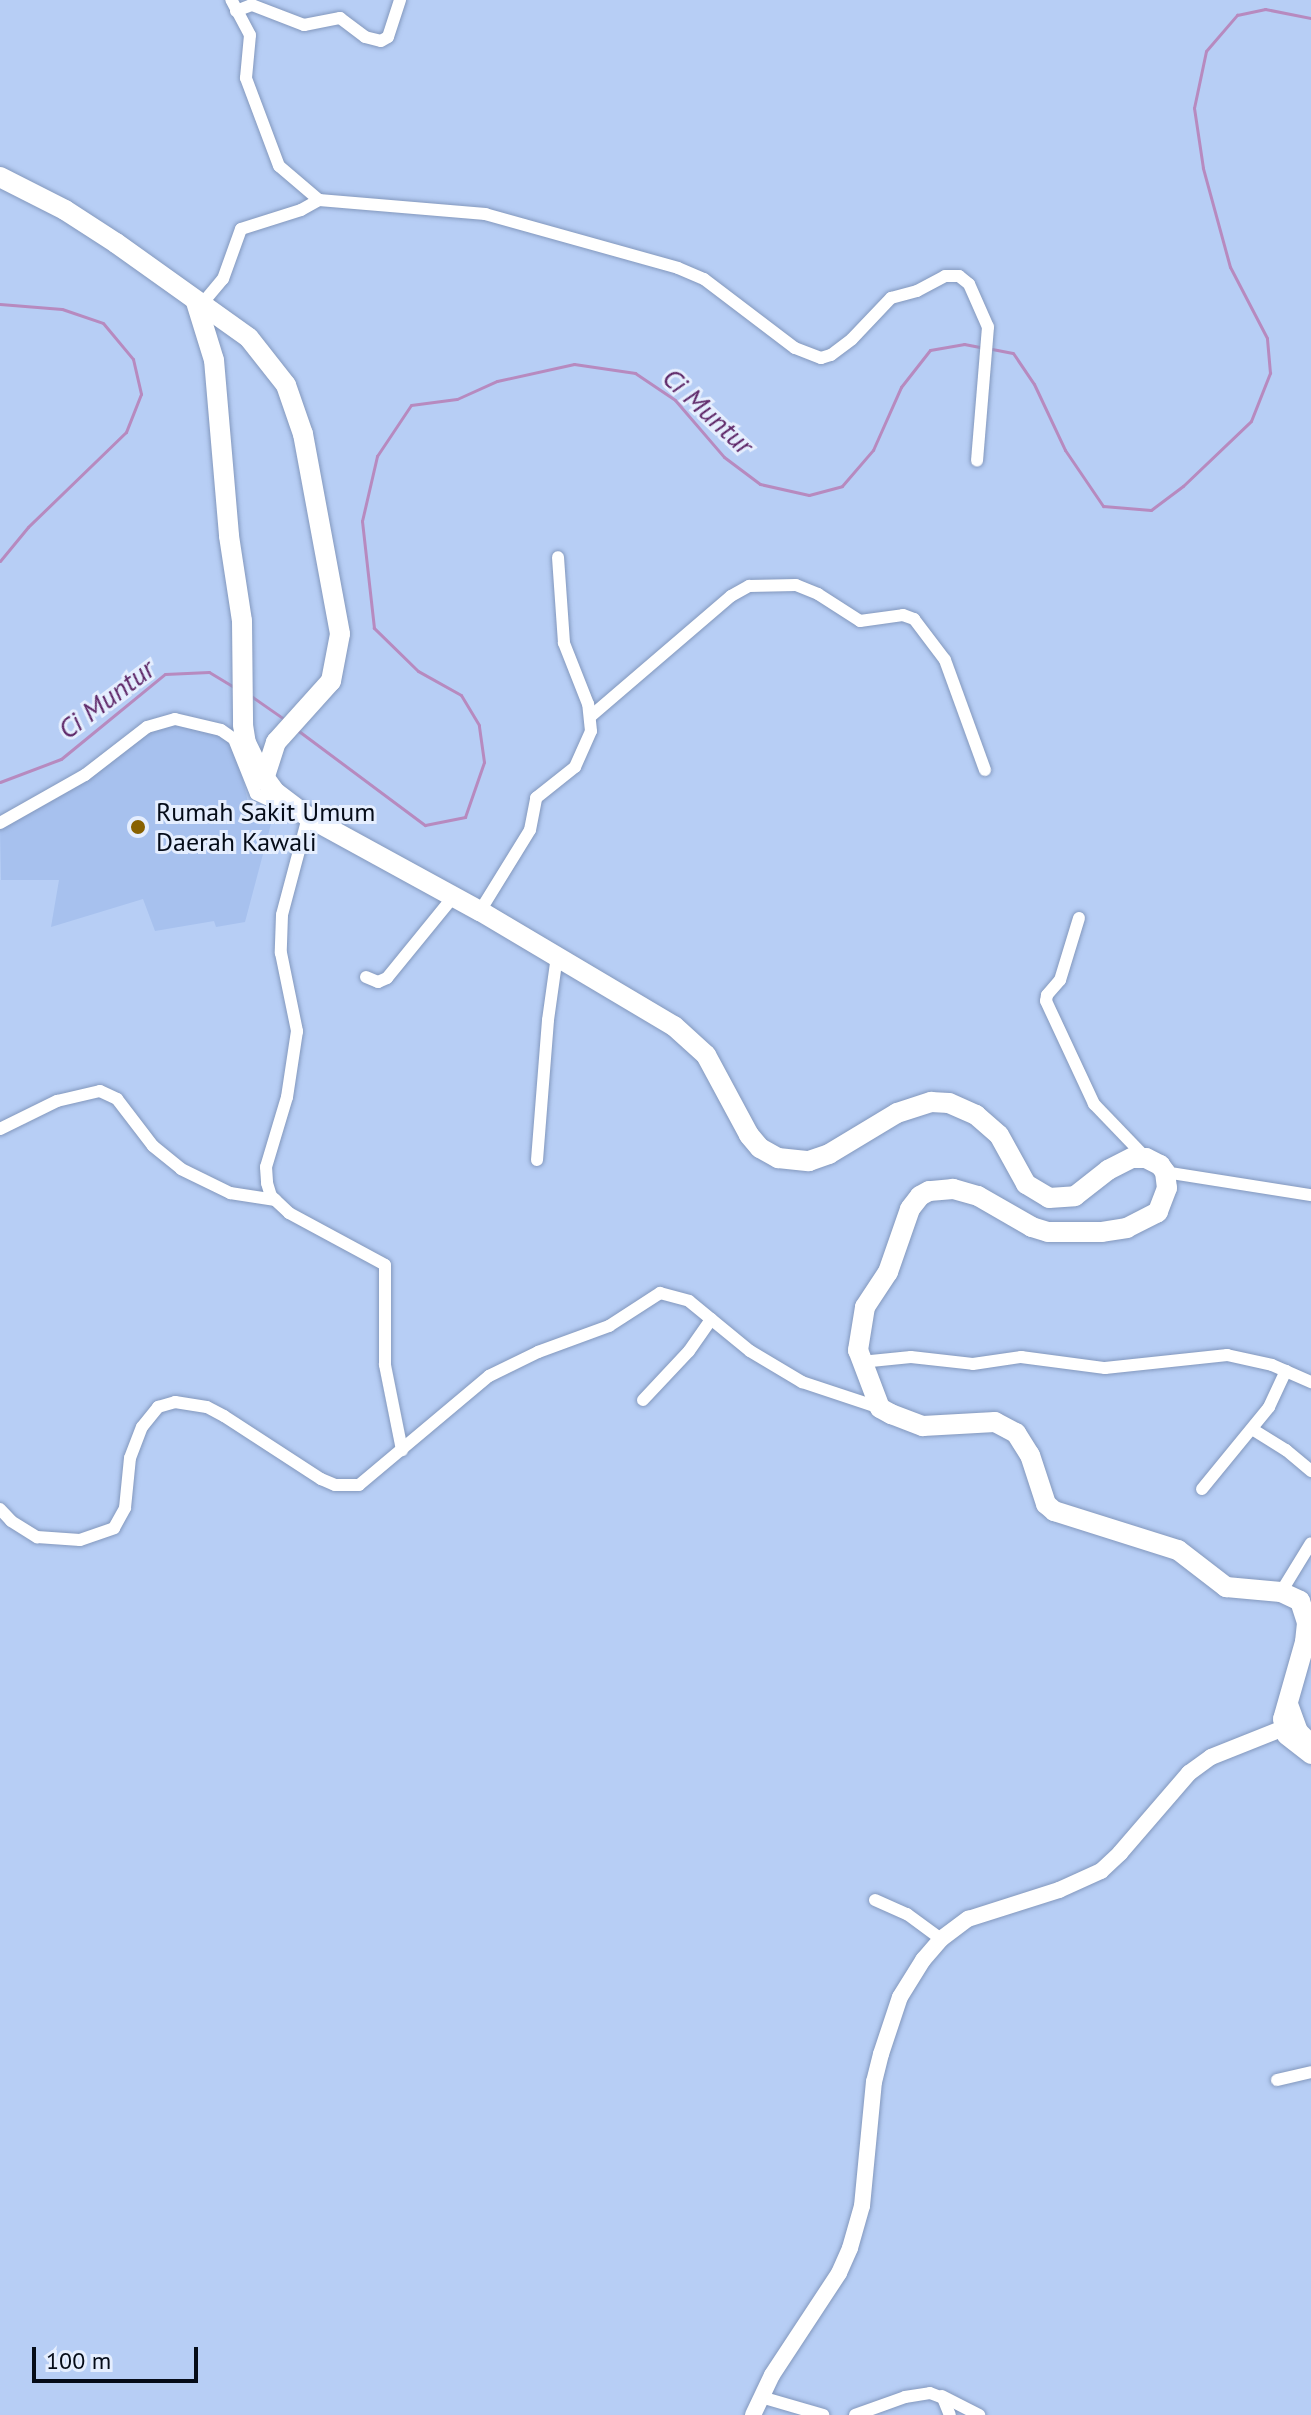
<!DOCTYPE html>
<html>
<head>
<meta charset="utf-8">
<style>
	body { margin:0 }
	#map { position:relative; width:1311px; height:2415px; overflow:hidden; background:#b7cef5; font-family:"PT Sans",sans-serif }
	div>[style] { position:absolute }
	.built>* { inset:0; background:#a7c1ee }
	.stream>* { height:3px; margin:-1.5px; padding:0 1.5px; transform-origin:1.5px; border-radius:1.5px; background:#b78abf }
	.roads { filter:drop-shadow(0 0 2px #8398bd) drop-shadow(0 0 2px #8398bd) }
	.minor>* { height:12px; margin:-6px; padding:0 6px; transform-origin:6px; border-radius:6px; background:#fff }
	.secondary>* { height:16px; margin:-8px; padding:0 8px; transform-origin:8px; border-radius:8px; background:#fff }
	.trunk>* { height:20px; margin:-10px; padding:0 10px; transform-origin:10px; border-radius:10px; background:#fff }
	.dots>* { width:22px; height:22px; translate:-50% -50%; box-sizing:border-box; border:4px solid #e5eefe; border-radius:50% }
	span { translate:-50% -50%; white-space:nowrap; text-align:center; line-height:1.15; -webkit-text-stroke:6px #e5eefe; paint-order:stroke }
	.poi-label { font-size:26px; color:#050c18 }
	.left { translate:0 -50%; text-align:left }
	.water-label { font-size:28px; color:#5e2768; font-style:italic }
	.scale { position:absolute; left:32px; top:2347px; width:166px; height:36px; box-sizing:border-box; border:4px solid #050c18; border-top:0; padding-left:10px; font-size:24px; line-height:28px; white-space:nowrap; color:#050c18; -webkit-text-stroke:6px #e5eefe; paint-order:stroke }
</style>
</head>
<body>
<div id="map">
	<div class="built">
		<div style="clip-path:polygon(176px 724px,212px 731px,230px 744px,240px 767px,249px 807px,271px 824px,245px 922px,216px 927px,214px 921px,155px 931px,143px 899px,51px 927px,59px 880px,1px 880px,0 830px,73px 789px,145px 735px,158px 727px)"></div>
	</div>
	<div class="stream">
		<div style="left:0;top:304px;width:62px;rotate:4.6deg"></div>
		<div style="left:62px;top:309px;width:43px;rotate:18.9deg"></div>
		<div style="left:103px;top:323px;width:47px;rotate:50.2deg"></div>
		<div style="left:133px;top:359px;width:36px;rotate:77deg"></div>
		<div style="left:141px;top:394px;width:41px;rotate:111.5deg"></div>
		<div style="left:126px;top:432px;width:136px;rotate:135.9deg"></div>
		<div style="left:28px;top:527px;width:44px;rotate:129.5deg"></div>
		<div style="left:992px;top:349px;width:21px;rotate:11deg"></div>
		<div style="left:1013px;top:353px;width:37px;rotate:56deg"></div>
		<div style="left:1034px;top:384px;width:73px;rotate:64.8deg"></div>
		<div style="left:1065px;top:450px;width:68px;rotate:55.8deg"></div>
		<div style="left:1103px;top:506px;width:48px;rotate:4.8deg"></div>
		<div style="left:1151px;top:510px;width:40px;rotate:-37deg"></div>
		<div style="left:1183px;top:486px;width:94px;rotate:-43.7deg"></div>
		<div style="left:1251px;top:421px;width:52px;rotate:-68.4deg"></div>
		<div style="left:1270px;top:373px;width:35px;rotate:-95deg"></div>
		<div style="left:1267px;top:338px;width:80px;rotate:-117.5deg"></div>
		<div style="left:1230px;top:267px;width:103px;rotate:-105.3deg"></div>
		<div style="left:1203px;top:168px;width:61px;rotate:-98.5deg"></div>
		<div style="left:1194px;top:108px;width:58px;rotate:-78.1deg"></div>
		<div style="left:1206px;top:51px;width:48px;rotate:-49.3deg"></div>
		<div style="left:1237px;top:15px;width:29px;rotate:-12deg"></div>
		<div style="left:1265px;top:9px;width:47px;rotate:11.1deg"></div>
		<div style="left:251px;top:696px;width:40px;rotate:34.9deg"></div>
		<div style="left:296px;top:729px;width:161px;rotate:36.7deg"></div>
		<div style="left:425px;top:825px;width:41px;rotate:-11.3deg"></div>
		<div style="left:465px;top:817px;width:58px;rotate:-70.9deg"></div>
		<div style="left:484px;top:762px;width:37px;rotate:-98deg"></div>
		<div style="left:479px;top:725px;width:35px;rotate:-121deg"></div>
		<div style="left:461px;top:695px;width:49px;rotate:-150.8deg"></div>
		<div style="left:418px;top:671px;width:62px;rotate:-135.7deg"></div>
		<div style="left:374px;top:628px;width:108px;rotate:-96.4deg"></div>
		<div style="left:362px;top:521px;width:67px;rotate:-77deg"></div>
		<div style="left:377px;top:456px;width:61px;rotate:-56.3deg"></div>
		<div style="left:411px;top:405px;width:46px;rotate:-7.4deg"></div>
		<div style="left:457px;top:399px;width:44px;rotate:-24.2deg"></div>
		<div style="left:497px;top:381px;width:79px;rotate:-12.4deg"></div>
		<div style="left:574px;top:364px;width:62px;rotate:8.4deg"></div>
		<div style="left:635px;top:373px;width:48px;rotate:34deg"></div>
		<div style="left:675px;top:400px;width:75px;rotate:49.3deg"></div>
		<div style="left:724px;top:457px;width:45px;rotate:36.9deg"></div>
		<div style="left:760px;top:484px;width:50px;rotate:12.7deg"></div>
		<div style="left:809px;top:495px;width:34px;rotate:-15deg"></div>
		<div style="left:842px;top:486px;width:48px;rotate:-49.3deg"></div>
		<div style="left:873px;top:450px;width:69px;rotate:-66deg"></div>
		<div style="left:901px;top:387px;width:47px;rotate:-51.9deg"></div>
		<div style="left:930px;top:350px;width:35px;rotate:-10deg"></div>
		<div style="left:964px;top:344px;width:20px;rotate:11deg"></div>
		<div style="left:0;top:782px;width:65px;rotate:-20.7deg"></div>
		<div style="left:61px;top:759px;width:134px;rotate:-39.3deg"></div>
		<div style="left:165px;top:674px;width:44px;rotate:-2.6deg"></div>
		<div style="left:209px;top:672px;width:29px;rotate:31deg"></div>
	</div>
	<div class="roads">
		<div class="minor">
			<div style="left:236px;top:11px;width:17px;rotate:-21deg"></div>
			<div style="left:252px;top:5px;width:56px;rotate:21deg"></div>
			<div style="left:304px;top:25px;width:37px;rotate:-11deg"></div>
			<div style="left:340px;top:18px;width:31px;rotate:37deg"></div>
			<div style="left:365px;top:37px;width:16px;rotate:14deg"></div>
			<div style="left:381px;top:41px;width:8px;rotate:-30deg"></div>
			<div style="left:388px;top:37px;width:39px;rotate:-72deg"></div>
			<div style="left:319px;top:200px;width:167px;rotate:4.8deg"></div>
			<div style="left:485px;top:214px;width:200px;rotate:15.6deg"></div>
			<div style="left:678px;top:268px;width:28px;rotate:23deg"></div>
			<div style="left:704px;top:279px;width:114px;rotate:37.2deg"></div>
			<div style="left:795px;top:348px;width:28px;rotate:21deg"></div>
			<div style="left:821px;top:358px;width:10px;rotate:-17deg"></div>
			<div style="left:831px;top:355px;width:26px;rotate:-37deg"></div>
			<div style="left:852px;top:339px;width:57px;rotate:-46.4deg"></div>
			<div style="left:891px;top:298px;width:27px;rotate:-15deg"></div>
			<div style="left:917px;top:291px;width:32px;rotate:-28deg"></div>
			<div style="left:945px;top:276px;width:14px"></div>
			<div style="left:959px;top:276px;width:13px;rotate:39deg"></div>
			<div style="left:969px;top:284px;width:47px;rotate:66.2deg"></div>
			<div style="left:988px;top:327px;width:134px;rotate:94.7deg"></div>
			<div style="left:201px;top:305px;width:34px;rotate:-50deg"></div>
			<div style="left:223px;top:279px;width:53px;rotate:-70.2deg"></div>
			<div style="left:241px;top:229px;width:63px;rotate:-17.6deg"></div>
			<div style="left:301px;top:210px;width:21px;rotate:-29deg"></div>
			<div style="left:319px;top:200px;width:52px;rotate:-139.6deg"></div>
			<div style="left:279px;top:166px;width:94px;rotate:-110.6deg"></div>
			<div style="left:246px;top:78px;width:43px;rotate:-84.7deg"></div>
			<div style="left:250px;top:35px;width:40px;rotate:-118deg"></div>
			<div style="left:591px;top:716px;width:184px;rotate:-40.6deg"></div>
			<div style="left:731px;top:596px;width:21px;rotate:-29deg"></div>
			<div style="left:749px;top:586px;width:47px;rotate:-1.2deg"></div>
			<div style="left:796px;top:585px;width:24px;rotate:22deg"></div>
			<div style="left:818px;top:594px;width:50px;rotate:32.7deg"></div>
			<div style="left:860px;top:621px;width:43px;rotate:-7.9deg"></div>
			<div style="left:903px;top:615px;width:12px;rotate:20deg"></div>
			<div style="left:914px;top:619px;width:51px;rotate:52.9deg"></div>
			<div style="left:945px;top:660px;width:117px;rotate:70deg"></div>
			<div style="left:308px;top:817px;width:101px;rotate:104.9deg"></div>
			<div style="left:282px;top:915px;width:38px;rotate:92deg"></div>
			<div style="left:281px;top:953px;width:80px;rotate:78.4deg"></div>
			<div style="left:297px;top:1031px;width:67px;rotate:98.6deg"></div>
			<div style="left:287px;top:1097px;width:73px;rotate:106.7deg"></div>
			<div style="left:266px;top:1167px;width:16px;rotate:86deg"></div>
			<div style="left:267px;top:1183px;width:14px;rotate:73deg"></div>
			<div style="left:271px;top:1196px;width:25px;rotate:43deg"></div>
			<div style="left:289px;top:1213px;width:109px;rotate:28.4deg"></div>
			<div style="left:385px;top:1265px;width:100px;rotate:90deg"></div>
			<div style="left:385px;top:1365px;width:87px;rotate:78.7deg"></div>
			<div style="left:0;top:823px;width:98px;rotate:-29.5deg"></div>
			<div style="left:85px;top:775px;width:78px;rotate:-37.7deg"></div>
			<div style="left:147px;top:727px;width:29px;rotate:-16deg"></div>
			<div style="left:175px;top:719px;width:47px;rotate:13.4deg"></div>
			<div style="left:221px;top:730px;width:16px;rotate:35deg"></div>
			<div style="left:234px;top:739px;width:59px;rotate:68.2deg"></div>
			<div style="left:256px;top:794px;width:19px;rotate:25deg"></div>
			<div style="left:273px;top:802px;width:10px;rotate:-17deg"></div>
			<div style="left:480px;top:911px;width:95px;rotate:-58.3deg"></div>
			<div style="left:530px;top:830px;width:33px;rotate:-79deg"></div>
			<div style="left:536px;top:798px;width:50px;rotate:-38.5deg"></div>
			<div style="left:575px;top:767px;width:39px;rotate:-66deg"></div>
			<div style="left:591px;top:731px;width:27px;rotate:-96deg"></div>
			<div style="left:588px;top:704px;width:66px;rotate:-111.5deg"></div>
			<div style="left:564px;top:643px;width:86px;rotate:-94deg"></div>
			<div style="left:1079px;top:918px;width:65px;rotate:107deg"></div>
			<div style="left:1060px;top:980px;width:20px;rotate:131deg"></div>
			<div style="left:1047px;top:995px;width:6px;rotate:99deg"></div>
			<div style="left:1046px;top:1001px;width:114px;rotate:65deg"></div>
			<div style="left:1094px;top:1104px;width:75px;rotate:46.1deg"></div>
			<div style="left:366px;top:977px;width:13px;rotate:23deg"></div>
			<div style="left:378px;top:982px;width:10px;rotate:-24deg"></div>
			<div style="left:387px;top:978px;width:104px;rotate:-50.8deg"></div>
			<div style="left:0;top:1129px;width:64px;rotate:-26.2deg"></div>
			<div style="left:57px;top:1101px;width:44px;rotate:-13.1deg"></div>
			<div style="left:100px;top:1091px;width:19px;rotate:25deg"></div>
			<div style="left:117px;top:1099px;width:59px;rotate:52.5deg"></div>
			<div style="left:153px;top:1146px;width:36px;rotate:39deg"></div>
			<div style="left:181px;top:1169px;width:55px;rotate:26.1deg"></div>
			<div style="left:230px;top:1193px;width:46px;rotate:8.8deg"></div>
			<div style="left:537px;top:1160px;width:140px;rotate:-85.5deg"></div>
			<div style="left:548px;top:1020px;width:65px;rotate:-82deg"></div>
			<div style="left:1165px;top:1172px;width:148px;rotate:9deg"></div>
			<div style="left:861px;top:1362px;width:50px;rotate:-5.7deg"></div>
			<div style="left:911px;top:1357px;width:62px;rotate:6.4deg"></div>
			<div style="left:973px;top:1364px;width:49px;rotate:-8.3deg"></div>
			<div style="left:1021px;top:1357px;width:85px;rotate:7.5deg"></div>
			<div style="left:1105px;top:1368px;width:123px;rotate:-6.1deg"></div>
			<div style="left:1227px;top:1355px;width:46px;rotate:12.5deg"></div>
			<div style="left:1272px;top:1365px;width:43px;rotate:23.6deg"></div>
			<div style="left:643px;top:1400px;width:67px;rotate:-46.8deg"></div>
			<div style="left:689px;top:1351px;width:39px;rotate:-55deg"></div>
			<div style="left:1252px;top:1429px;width:40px;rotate:32deg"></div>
			<div style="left:1286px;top:1450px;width:33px;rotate:40deg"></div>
			<div style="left:1202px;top:1489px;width:106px;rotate:-50.7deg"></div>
			<div style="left:1269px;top:1407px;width:40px;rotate:-65deg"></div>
			<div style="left:0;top:1509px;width:16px;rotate:47deg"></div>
			<div style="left:11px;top:1521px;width:31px;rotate:32deg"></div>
			<div style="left:37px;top:1537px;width:43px;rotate:4deg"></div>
			<div style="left:80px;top:1540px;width:36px;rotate:-19deg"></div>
			<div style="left:114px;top:1528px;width:23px;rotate:-61deg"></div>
			<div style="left:125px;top:1508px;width:50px;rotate:-84.3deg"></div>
			<div style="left:130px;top:1458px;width:33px;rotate:-69deg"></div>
			<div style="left:142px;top:1427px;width:26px;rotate:-51deg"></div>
			<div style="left:158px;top:1407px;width:18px;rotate:-16deg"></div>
			<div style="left:175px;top:1402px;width:32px;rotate:9deg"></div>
			<div style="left:207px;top:1407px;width:19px;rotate:28deg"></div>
			<div style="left:224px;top:1416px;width:116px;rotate:33deg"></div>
			<div style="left:321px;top:1479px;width:15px;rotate:23deg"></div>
			<div style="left:335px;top:1485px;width:24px"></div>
			<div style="left:359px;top:1485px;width:170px;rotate:-40deg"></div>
			<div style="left:489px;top:1376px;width:55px;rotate:-26.1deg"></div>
			<div style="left:538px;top:1352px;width:76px;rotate:-20.1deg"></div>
			<div style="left:609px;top:1326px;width:61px;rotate:-32.9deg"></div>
			<div style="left:660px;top:1293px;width:30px;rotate:15deg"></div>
			<div style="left:689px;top:1301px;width:79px;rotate:39.3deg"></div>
			<div style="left:750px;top:1351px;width:61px;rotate:30.8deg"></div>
			<div style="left:802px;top:1382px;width:82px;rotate:18.4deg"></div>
			<div style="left:1281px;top:1592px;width:57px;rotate:-58.5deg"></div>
			<div style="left:1290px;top:1698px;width:33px;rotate:70deg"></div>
			<div style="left:1301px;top:1729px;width:14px;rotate:45deg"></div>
			<div style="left:875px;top:1900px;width:35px;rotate:24deg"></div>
			<div style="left:907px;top:1914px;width:42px;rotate:36.3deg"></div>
			<div style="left:1277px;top:2080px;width:35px;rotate:-13deg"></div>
			<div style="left:942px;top:2396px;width:42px;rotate:27.2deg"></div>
			<div style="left:761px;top:2397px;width:65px;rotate:16.2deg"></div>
			<div style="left:855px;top:2415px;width:53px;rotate:-19.8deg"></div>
			<div style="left:905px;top:2397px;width:25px;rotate:-9deg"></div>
			<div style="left:930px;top:2393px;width:14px;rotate:21deg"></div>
			<div style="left:943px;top:2398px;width:18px;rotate:68deg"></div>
		</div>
		<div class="secondary">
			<div style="left:753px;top:2415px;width:44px;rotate:-64.6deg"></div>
			<div style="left:772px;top:2375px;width:122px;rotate:-56.7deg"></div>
			<div style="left:839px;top:2273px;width:27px;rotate:-66deg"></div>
			<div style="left:850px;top:2248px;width:44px;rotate:-74.1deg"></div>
			<div style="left:862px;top:2206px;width:125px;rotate:-84.5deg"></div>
			<div style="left:874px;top:2082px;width:29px;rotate:-76deg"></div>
			<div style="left:881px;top:2054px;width:60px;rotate:-71.6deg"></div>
			<div style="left:900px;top:1997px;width:44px;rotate:-58.1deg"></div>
			<div style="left:923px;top:1960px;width:28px;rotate:-49deg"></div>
			<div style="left:941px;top:1939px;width:34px;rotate:-37deg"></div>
			<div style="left:968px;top:1919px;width:96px;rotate:-17.7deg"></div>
			<div style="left:1059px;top:1890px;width:46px;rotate:-24.3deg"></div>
			<div style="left:1101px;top:1871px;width:26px;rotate:-43deg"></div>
			<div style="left:1120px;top:1853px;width:106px;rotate:-49.2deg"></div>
			<div style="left:1189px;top:1773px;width:27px;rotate:-36deg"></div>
			<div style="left:1211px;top:1757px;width:79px;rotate:-21.7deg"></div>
		</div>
		<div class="trunk">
			<div style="left:0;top:177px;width:73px;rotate:26.9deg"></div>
			<div style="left:65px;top:210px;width:61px;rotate:32.9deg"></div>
			<div style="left:116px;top:243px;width:163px;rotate:35.5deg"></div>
			<div style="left:249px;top:338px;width:60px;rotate:51.8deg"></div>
			<div style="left:286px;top:385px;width:52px;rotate:70.9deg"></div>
			<div style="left:303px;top:434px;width:203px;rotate:79.5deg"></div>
			<div style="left:340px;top:634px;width:48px;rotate:100.8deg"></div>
			<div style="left:331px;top:681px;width:82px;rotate:132deg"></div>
			<div style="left:276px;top:742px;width:40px;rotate:108deg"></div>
			<div style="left:196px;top:302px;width:61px;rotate:72.8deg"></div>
			<div style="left:214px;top:360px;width:177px;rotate:85.1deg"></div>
			<div style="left:229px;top:536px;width:86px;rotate:81.3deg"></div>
			<div style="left:242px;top:621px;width:104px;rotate:89.4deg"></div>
			<div style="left:243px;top:725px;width:18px;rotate:81deg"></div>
			<div style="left:246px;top:743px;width:30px;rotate:64deg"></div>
			<div style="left:259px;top:770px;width:27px;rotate:54deg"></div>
			<div style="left:275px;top:792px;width:41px;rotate:37.1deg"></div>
			<div style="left:308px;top:817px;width:196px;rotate:28.7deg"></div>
			<div style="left:480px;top:911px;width:226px;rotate:30.7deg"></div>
			<div style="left:674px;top:1026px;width:43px;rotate:42.2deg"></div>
			<div style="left:706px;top:1055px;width:91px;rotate:61.7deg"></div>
			<div style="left:749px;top:1135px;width:17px;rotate:50deg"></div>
			<div style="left:760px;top:1148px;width:21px;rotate:29deg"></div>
			<div style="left:778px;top:1158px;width:31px;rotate:6deg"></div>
			<div style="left:809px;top:1161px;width:21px;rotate:-19deg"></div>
			<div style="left:829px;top:1154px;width:79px;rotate:-31.1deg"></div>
			<div style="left:897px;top:1113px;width:36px;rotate:-18deg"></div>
			<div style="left:931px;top:1102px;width:18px;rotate:3deg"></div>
			<div style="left:949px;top:1103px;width:30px;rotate:24deg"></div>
			<div style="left:976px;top:1115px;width:30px;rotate:41deg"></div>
			<div style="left:999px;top:1135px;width:56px;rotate:61.1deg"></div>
			<div style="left:1026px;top:1184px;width:27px;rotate:31deg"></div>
			<div style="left:1049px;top:1198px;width:26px;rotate:-4deg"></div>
			<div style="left:1075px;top:1196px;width:42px;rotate:-38.2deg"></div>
			<div style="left:1108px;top:1170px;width:27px;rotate:-27deg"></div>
			<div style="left:1132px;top:1158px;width:14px"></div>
			<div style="left:1146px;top:1158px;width:16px;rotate:27deg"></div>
			<div style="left:1160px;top:1165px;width:9px;rotate:54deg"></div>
			<div style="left:1165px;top:1172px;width:16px;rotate:83deg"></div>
			<div style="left:1167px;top:1188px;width:26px;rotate:111deg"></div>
			<div style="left:1158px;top:1212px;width:35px;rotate:153deg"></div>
			<div style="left:1127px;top:1228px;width:25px;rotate:171deg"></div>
			<div style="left:1102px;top:1232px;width:54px;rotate:180deg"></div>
			<div style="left:1048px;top:1232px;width:17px;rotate:-163deg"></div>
			<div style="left:1032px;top:1227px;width:62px;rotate:-150.1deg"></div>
			<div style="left:978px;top:1196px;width:26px;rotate:-164deg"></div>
			<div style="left:953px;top:1189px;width:24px;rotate:175deg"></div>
			<div style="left:929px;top:1191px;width:10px;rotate:151deg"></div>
			<div style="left:920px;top:1196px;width:16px;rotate:128deg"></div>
			<div style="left:910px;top:1209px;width:67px;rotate:109.2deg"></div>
			<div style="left:888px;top:1272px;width:42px;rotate:123.3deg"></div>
			<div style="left:865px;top:1307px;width:44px;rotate:99.2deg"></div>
			<div style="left:858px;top:1350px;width:62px;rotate:69.2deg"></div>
			<div style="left:880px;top:1408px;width:13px;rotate:29deg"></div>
			<div style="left:891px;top:1414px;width:34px;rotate:21deg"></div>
			<div style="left:923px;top:1426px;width:72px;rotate:-3.2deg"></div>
			<div style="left:995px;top:1422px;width:24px;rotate:28deg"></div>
			<div style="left:1016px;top:1433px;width:26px;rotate:58deg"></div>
			<div style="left:1030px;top:1455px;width:52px;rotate:71.9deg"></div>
			<div style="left:1046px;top:1504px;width:11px;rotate:41deg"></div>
			<div style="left:1054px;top:1511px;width:130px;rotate:17.5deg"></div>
			<div style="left:1178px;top:1550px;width:61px;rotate:37.6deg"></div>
			<div style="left:1226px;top:1587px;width:55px;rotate:5.2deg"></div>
			<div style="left:1281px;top:1592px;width:21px;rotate:25deg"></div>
			<div style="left:1300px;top:1601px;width:23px;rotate:72deg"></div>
			<div style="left:1307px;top:1623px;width:19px;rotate:96deg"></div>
			<div style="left:1305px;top:1642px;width:80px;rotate:105.9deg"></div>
			<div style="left:1283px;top:1719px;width:16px;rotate:76deg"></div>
			<div style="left:1287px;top:1735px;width:31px;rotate:38deg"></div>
		</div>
	</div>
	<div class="dots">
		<div style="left:138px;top:827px;background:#886100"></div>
	</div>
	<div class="poi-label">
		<span class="left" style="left:156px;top:827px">Rumah Sakit Umum<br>Daerah Kawali</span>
	</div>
	<div class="water-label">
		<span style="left:708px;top:411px;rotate:43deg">Ci Muntur</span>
		<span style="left:106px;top:699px;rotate:-37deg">Ci Muntur</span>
	</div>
	<div class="scale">100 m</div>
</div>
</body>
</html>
